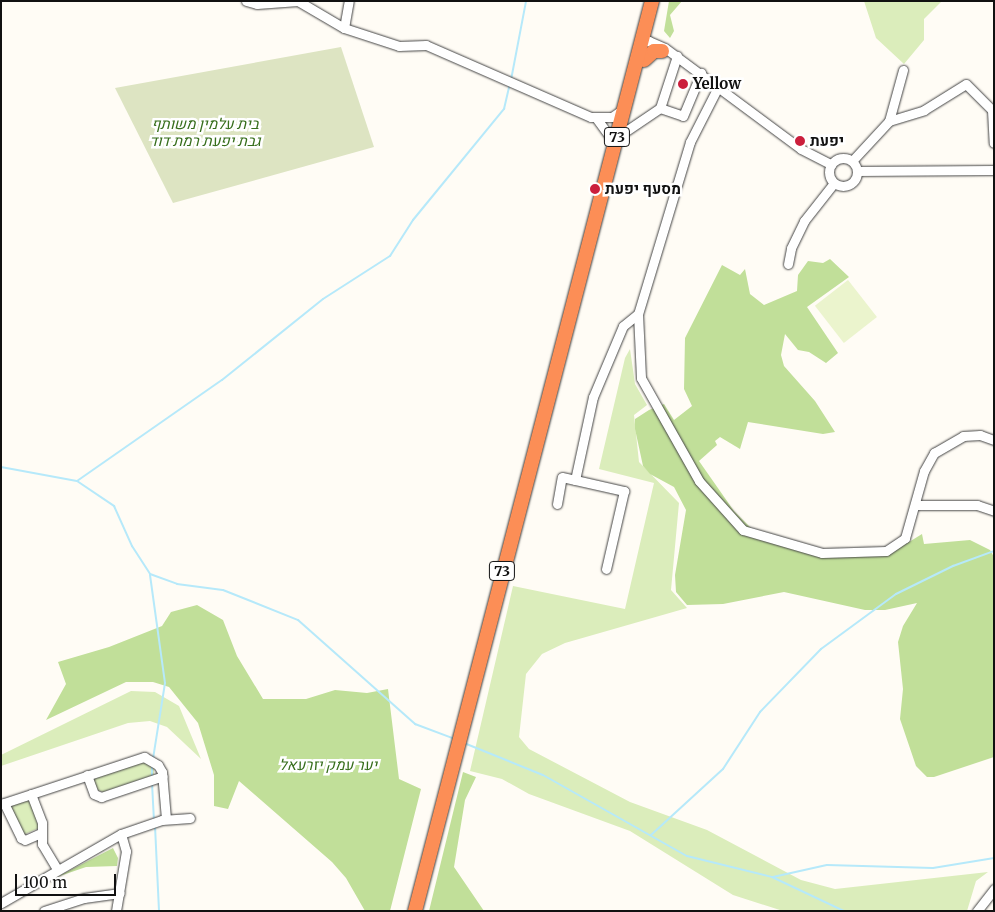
<!DOCTYPE html>
<html>
<head>
<meta charset="utf-8">
<style>
	body { margin:0 }
	#map { position:relative; width:995px; height:912px; overflow:hidden; background:#fffcf5; font-family:Merriweather,Heebo,serif }
	div>[style] { position:absolute }
	.green>* { inset:0; background:#dbedbb }
	.forest>* { inset:0; background:#c1df99 }
	.cemetery>* { inset:0; background:#dde4c2 }
	.pitch>* { inset:0; background:#ebf4cd; transform-origin:0 0 }
	.stream>* { height:2px; margin:-1px; padding:0 1px; transform-origin:1px; border-radius:1px; background:#b6e9fa }
	.roads { filter:drop-shadow(0 0 1px #444) drop-shadow(0 0 1px #444) }
	.minor>* { height:9px; margin:-4.5px; padding:0 4.5px; transform-origin:4.5px; border-radius:4.5px; background:#fff }
	.minor>.ring { margin:-4.5px; padding:0; box-sizing:content-box; background:none; border:9px solid #fff; border-radius:50% }
	.highway>* { height:14px; margin:-7px; padding:0 7px; transform-origin:7px; border-radius:7px; background:#fc8e56 }
	.dots>* { width:14px; height:14px; translate:-50% -50%; box-sizing:border-box; border:2px solid #fff; border-radius:50% }
	span { translate:-50% -50%; white-space:nowrap; text-align:center; line-height:1.15; -webkit-text-stroke:5px #fff; paint-order:stroke }
	.shield-label span { padding:1px 4px; background:#fff; border:1px solid; border-radius:4px; -webkit-text-stroke-width:0 }
	.shield-label { font-size:14px; color:#111; font-weight:700 }
	.poi-label { font-size:15px; color:#111; font-weight:700 }
	.left { translate:0 -50%; text-align:left }
	.park-label { font-size:15px; color:#376e1c; font-style:italic }
	.frame { position:absolute; inset:0; border:2px solid #111; pointer-events:none }
	.scale { position:absolute; left:15px; top:874px; width:101px; height:22px; box-sizing:border-box; border:2px solid #111; border-top:0; padding-left:6px; font-size:15px; line-height:18px; white-space:nowrap; color:#111; -webkit-text-stroke:4px #fff; paint-order:stroke }
</style>
</head>
<body>
<div id="map">
	<div class="green">
		<div style="clip-path:polygon(864px 1px,942px 1px,924px 19px,924px 40px,904px 64px,876px 38px)"></div>
		<div style="clip-path:polygon(630px 349px,635px 384px,647px 405px,634px 415px,639px 462px,679px 503px,671px 590px,687px 608px,565px 643px,542px 654px,526px 674px,519px 737px,529px 749px,630px 802px,707px 830px,801px 880px,835px 889px,988px 872px,976px 881px,967px 911px,783px 911px,733px 895px,630px 831px,529px 794px,502px 779px,470px 771px,513px 586px,625px 609px,654px 483px,599px 469px,625px 358px)"></div>
		<div style="clip-path:polygon(131px 691px,155px 692px,179px 706px,201px 759px,167px 727px,150px 721px,128px 723px,1px 766px,1px 755px)"></div>
		<div style="clip-path:polygon(144px 761px,154px 767px,154px 775px,103px 792px,98px 790px,93px 780px,97px 775px)"></div>
		<div style="clip-path:polygon(29px 799px,39px 828px,23px 835px,11px 808px,14px 803px)"></div>
	</div>
	<div class="forest">
		<div style="clip-path:polygon(669px 1px,682px 1px,670px 15px,674px 31px,670px 38px,664px 31px)"></div>
		<div style="clip-path:polygon(830px 259px,849px 277px,807px 307px,838px 353px,826px 363px,809px 352px,798px 350px,785px 334px,781px 355px,784px 366px,815px 401px,835px 432px,823px 434px,748px 422px,740px 449px,720px 437px,715px 441px,717px 445px,699px 461px,734px 511px,755px 532px,821px 550px,896px 550px,922px 534px,924px 544px,970px 540px,990px 550px,994px 557px,994px 757px,934px 777px,927px 777px,916px 766px,900px 719px,903px 689px,898px 642px,903px 626px,917px 603px,885px 610px,865px 610px,784px 592px,723px 604px,687px 605px,676px 592px,675px 575px,686px 510px,674px 487px,650px 474px,643px 466px,635px 429px,635px 419px,649px 410px,664px 404px,674px 420px,692px 406px,684px 389px,685px 338px,722px 265px,740px 275px,745px 269px,750px 294px,764px 305px,797px 291px,798px 275px,808px 261px,823px 263px)"></div>
		<div style="clip-path:polygon(197px 605px,223px 620px,237px 656px,263px 699px,306px 699px,335px 690px,367px 693px,388px 689px,399px 779px,421px 789px,390px 911px,365px 911px,346px 878px,332px 862px,239px 781px,228px 809px,214px 806px,214px 775px,198px 723px,169px 687px,153px 682px,126px 682px,46px 720px,66px 684px,58px 662px,109px 647px,162px 626px,171px 612px)"></div>
		<div style="clip-path:polygon(463px 772px,476px 777px,465px 800px,454px 867px,484px 911px,429px 911px)"></div>
		<div style="clip-path:polygon(113px 848px,118px 858px,117px 866px,86px 867px,57px 877px)"></div>
	</div>
	<div class="cemetery">
		<div style="clip-path:polygon(341px 47px,374px 147px,173px 203px,115px 88px)"></div>
	</div>
	<div class="pitch">
		<div style="left:848px;top:280px;width:47px;height:42px;rotate:52deg"></div>
	</div>
	<div class="stream">
		<div style="left:511px;top:80px;width:80px;rotate:-79.2deg"></div>
		<div style="left:1px;top:467px;width:77px;rotate:10.4deg"></div>
		<div style="left:77px;top:481px;width:45px;rotate:34deg"></div>
		<div style="left:114px;top:506px;width:44px;rotate:65.8deg"></div>
		<div style="left:132px;top:546px;width:33px;rotate:57deg"></div>
		<div style="left:150px;top:574px;width:29px;rotate:20deg"></div>
		<div style="left:177px;top:584px;width:46px;rotate:7.4deg"></div>
		<div style="left:223px;top:590px;width:81px;rotate:21.8deg"></div>
		<div style="left:298px;top:620px;width:157px;rotate:41.6deg"></div>
		<div style="left:415px;top:724px;width:43px;rotate:20.6deg"></div>
		<div style="left:77px;top:481px;width:177px;rotate:-34.9deg"></div>
		<div style="left:222px;top:380px;width:129px;rotate:-38.7deg"></div>
		<div style="left:323px;top:299px;width:80px;rotate:-32.7deg"></div>
		<div style="left:390px;top:256px;width:43px;rotate:-57.4deg"></div>
		<div style="left:413px;top:220px;width:144px;rotate:-50.7deg"></div>
		<div style="left:504px;top:109px;width:26px;rotate:-77deg"></div>
		<div style="left:150px;top:575px;width:109px;rotate:82.1deg"></div>
		<div style="left:165px;top:683px;width:77px;rotate:99deg"></div>
		<div style="left:464px;top:743px;width:85px;rotate:22.1deg"></div>
		<div style="left:543px;top:775px;width:165px;rotate:29.4deg"></div>
		<div style="left:687px;top:856px;width:88px;rotate:13.9deg"></div>
		<div style="left:772px;top:877px;width:80px;rotate:25.3deg"></div>
		<div style="left:152px;top:776px;width:10px;rotate:-90deg"></div>
		<div style="left:152px;top:783px;width:35px;rotate:87deg"></div>
		<div style="left:155px;top:826px;width:85px;rotate:87.3deg"></div>
		<div style="left:651px;top:835px;width:98px;rotate:-42.5deg"></div>
		<div style="left:723px;top:769px;width:68px;rotate:-57deg"></div>
		<div style="left:760px;top:712px;width:88px;rotate:-45.9deg"></div>
		<div style="left:821px;top:649px;width:93px;rotate:-36.3deg"></div>
		<div style="left:896px;top:594px;width:64px;rotate:-26.2deg"></div>
		<div style="left:953px;top:566px;width:44px;rotate:-20.1deg"></div>
		<div style="left:773px;top:877px;width:55px;rotate:-12.5deg"></div>
		<div style="left:827px;top:865px;width:106px;rotate:1.6deg"></div>
		<div style="left:933px;top:868px;width:62px;rotate:-9.3deg"></div>
	</div>
	<div class="roads">
		<div class="minor">
			<div style="left:246px;top:1px;width:11px;rotate:15deg"></div>
			<div style="left:257px;top:4px;width:41px;rotate:-4.2deg"></div>
			<div style="left:298px;top:1px;width:53px;rotate:30.4deg"></div>
			<div style="left:344px;top:28px;width:27px;rotate:-80deg"></div>
			<div style="left:344px;top:28px;width:58px;rotate:18.1deg"></div>
			<div style="left:399px;top:46px;width:27px;rotate:-2deg"></div>
			<div style="left:426px;top:45px;width:180px;rotate:23.6deg"></div>
			<div style="left:591px;top:117px;width:21px"></div>
			<div style="left:612px;top:117px;width:14px;rotate:-36deg"></div>
			<div style="left:642px;top:42px;width:7px;rotate:-8deg"></div>
			<div style="left:649px;top:41px;width:17px;rotate:24deg"></div>
			<div style="left:665px;top:48px;width:169px;rotate:36.6deg"></div>
			<div style="left:801px;top:149px;width:34px;rotate:27deg"></div>
			<div style="left:718px;top:87px;width:62px;rotate:117deg"></div>
			<div style="left:690px;top:142px;width:180px;rotate:106.8deg"></div>
			<div style="left:638px;top:314px;width:64px;rotate:87.3deg"></div>
			<div style="left:641px;top:378px;width:118px;rotate:60.6deg"></div>
			<div style="left:699px;top:481px;width:66px;rotate:48.1deg"></div>
			<div style="left:743px;top:530px;width:82px;rotate:16.2deg"></div>
			<div style="left:822px;top:553px;width:64px;rotate:-1.8deg"></div>
			<div style="left:886px;top:551px;width:23px;rotate:-34deg"></div>
			<div style="left:905px;top:538px;width:70px;rotate:-74.2deg"></div>
			<div style="left:924px;top:471px;width:21px;rotate:-61deg"></div>
			<div style="left:934px;top:453px;width:34px;rotate:-30deg"></div>
			<div style="left:963px;top:436px;width:17px;rotate:-3deg"></div>
			<div style="left:980px;top:435px;width:15px;rotate:20deg"></div>
			<div style="left:660px;top:108px;width:24px;rotate:19deg"></div>
			<div style="left:683px;top:116px;width:47px;rotate:-67.3deg"></div>
			<div style="left:597px;top:119px;width:31px;rotate:54deg"></div>
			<div style="left:889px;top:121px;width:37px;rotate:-17deg"></div>
			<div style="left:924px;top:110px;width:49px;rotate:-31.8deg"></div>
			<div style="left:966px;top:84px;width:37px;rotate:45deg"></div>
			<div style="left:992px;top:110px;width:33px;rotate:87deg"></div>
			<div style="left:626px;top:131px;width:41px;rotate:-34.1deg"></div>
			<div style="left:660px;top:108px;width:55px;rotate:-71.9deg"></div>
			<div class="ring" style="left:829px;top:158px;width:19px;height:19px"></div>
			<div style="left:852px;top:161px;width:54px;rotate:-47.2deg"></div>
			<div style="left:889px;top:121px;width:53px;rotate:-74.6deg"></div>
			<div style="left:857px;top:171px;width:137px;rotate:-0.4deg"></div>
			<div style="left:788px;top:264px;width:16px;rotate:-79deg"></div>
			<div style="left:791px;top:248px;width:30px;rotate:-64deg"></div>
			<div style="left:804px;top:221px;width:48px;rotate:-51.7deg"></div>
			<div style="left:575px;top:480px;width:85px;rotate:-77.8deg"></div>
			<div style="left:593px;top:397px;width:77px;rotate:-67.1deg"></div>
			<div style="left:623px;top:326px;width:19px;rotate:-39deg"></div>
			<div style="left:557px;top:504px;width:27px;rotate:-80deg"></div>
			<div style="left:562px;top:477px;width:64px;rotate:12.7deg"></div>
			<div style="left:624px;top:491px;width:80px;rotate:103deg"></div>
			<div style="left:915px;top:505px;width:62px"></div>
			<div style="left:977px;top:505px;width:18px;rotate:19deg"></div>
			<div style="left:87px;top:775px;width:20px;rotate:70deg"></div>
			<div style="left:94px;top:794px;width:8px;rotate:23deg"></div>
			<div style="left:101px;top:797px;width:65px;rotate:-18.7deg"></div>
			<div style="left:31px;top:794px;width:31px;rotate:69deg"></div>
			<div style="left:42px;top:823px;width:21px;rotate:90deg"></div>
			<div style="left:42px;top:844px;width:29px;rotate:59deg"></div>
			<div style="left:4px;top:803px;width:39px;rotate:64deg"></div>
			<div style="left:21px;top:838px;width:4px;rotate:27deg"></div>
			<div style="left:25px;top:840px;width:17px;rotate:-24deg"></div>
			<div style="left:1px;top:804px;width:151px;rotate:-18.2deg"></div>
			<div style="left:144px;top:757px;width:16px;rotate:30deg"></div>
			<div style="left:158px;top:765px;width:8px;rotate:60deg"></div>
			<div style="left:162px;top:772px;width:47px;rotate:85.1deg"></div>
			<div style="left:121px;top:834px;width:43px;rotate:-18.9deg"></div>
			<div style="left:162px;top:820px;width:28px;rotate:-4deg"></div>
			<div style="left:1px;top:903px;width:138px;rotate:-29.9deg"></div>
			<div style="left:121px;top:834px;width:18px;rotate:74deg"></div>
			<div style="left:126px;top:851px;width:61px;rotate:99.5deg"></div>
			<div style="left:44px;top:911px;width:42px;rotate:-18deg"></div>
			<div style="left:84px;top:898px;width:36px;rotate:-8deg"></div>
			<div style="left:977px;top:911px;width:28px;rotate:-52deg"></div>
		</div>
		<div class="highway">
			<div style="left:644px;top:60px;width:13px;rotate:-42deg"></div>
			<div style="left:654px;top:51px;width:8px"></div>
			<div style="left:415px;top:911px;width:940px;rotate:-75.4deg"></div>
		</div>
	</div>
	<div class="dots">
		<div style="left:683px;top:84px;background:#cb1f3c"></div>
		<div style="left:800px;top:141px;background:#cb1f3c"></div>
		<div style="left:595px;top:189px;background:#cb1f3c"></div>
	</div>
	<div class="shield-label">
		<span style="left:617px;top:137px">73</span>
		<span style="left:502px;top:571px">73</span>
	</div>
	<div class="poi-label">
		<span class="left" style="left:693px;top:84px">Yellow</span>
		<span class="left" style="left:810px;top:141px">יפעת</span>
		<span class="left" style="left:605px;top:189px">מסעף יפעת</span>
	</div>
	<div class="park-label">
		<span style="left:205px;top:132px">בית עלמין משותף<br>גבת יפעת רמת דוד</span>
		<span style="left:328px;top:765px">יער עמק יזרעאל</span>
	</div>
	<div class="frame"></div>
	<div class="scale">100 m</div>
</div>
</body>
</html>
